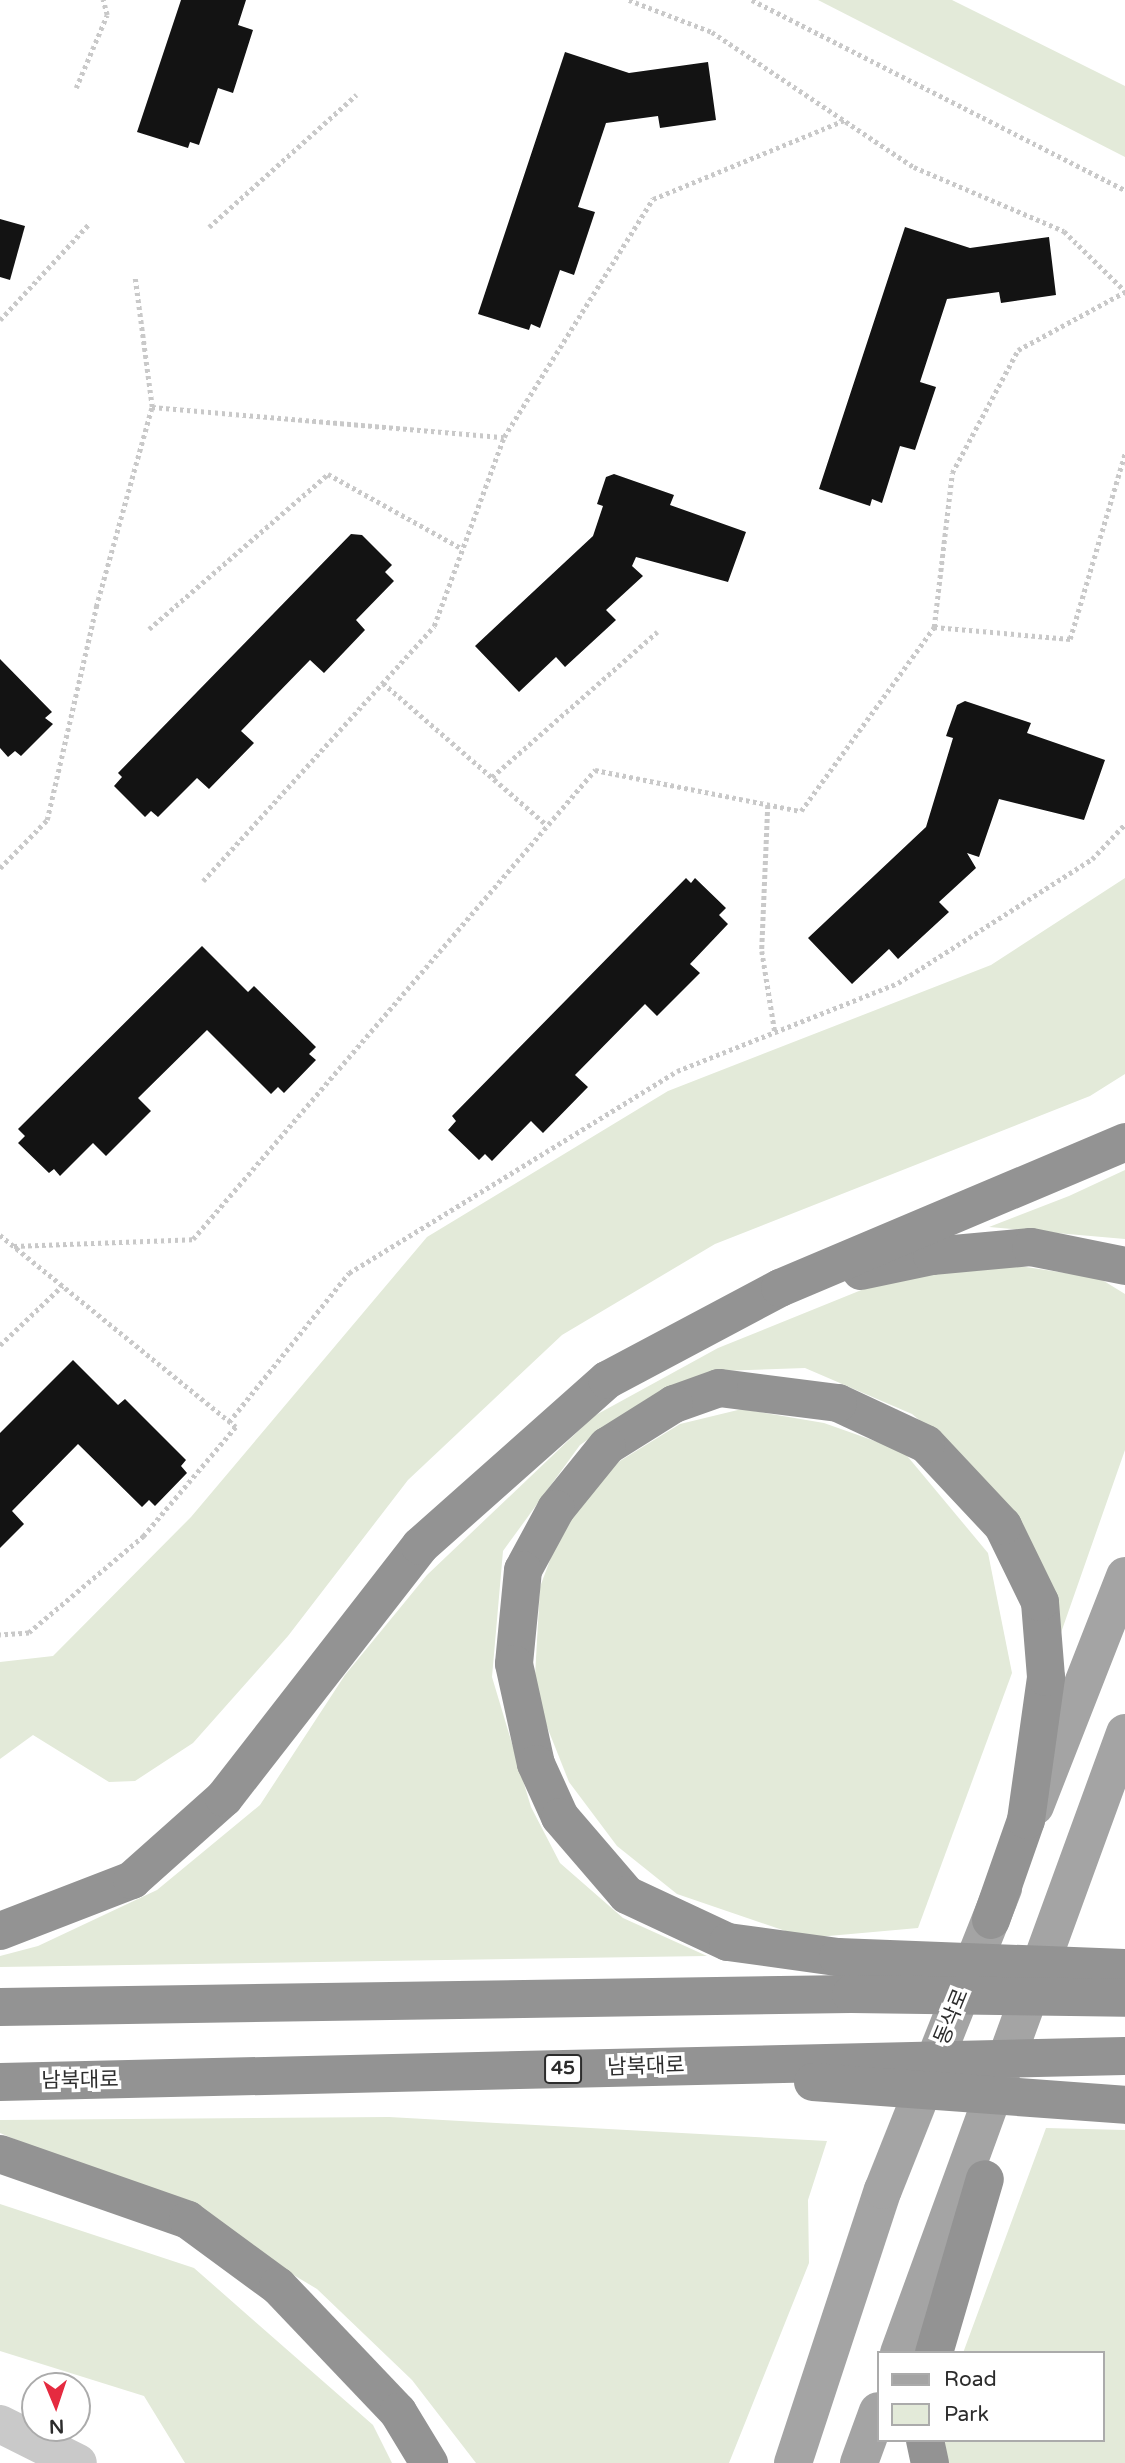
<!DOCTYPE html>
<html>
<head>
<meta charset="utf-8">
<style>
	body { margin:0 }
	#map { position:relative; width:1125px; height:2463px; overflow:hidden; background:#fff; font-family:"Varela Round","Noto Sans KR",sans-serif }
	div>[style] { position:absolute }
	.green>* { inset:0; background:#e3ead9 }
	.building>* { inset:0; background:#131313 }
	.path>* { height:4.5px; margin-top:-2.25px; transform-origin:0; background:repeating-linear-gradient(90deg,#c9c9c9 0 3.5px,transparent 0 7px) }
	.minor>* { height:38px; margin:-19px; padding:0 19px; transform-origin:19px; border-radius:19px; background:#c9c9c9 }
	.major>* { height:38px; margin:-19px; padding:0 19px; transform-origin:19px; border-radius:19px; background:#a4a4a4 }
	.highway>* { height:38px; margin:-19px; padding:0 19px; transform-origin:19px; border-radius:19px; background:#939393 }
	span { translate:-50% -50%; white-space:nowrap; text-align:center; line-height:1.15; -webkit-text-stroke:7px #fff; paint-order:stroke }
	.shield-label span { padding:2px 5px; background:#fff; border:2px solid; border-radius:5px; -webkit-text-stroke-width:0 }
	.shield-label { font-size:19px; color:#2c2c2c; font-weight:700 }
	.street-label { font-size:21px; color:#2c2c2c }
	.legend { position:absolute; left:877px; top:2351px; width:228px; height:91px; box-sizing:border-box; background:#fff; border:2px solid #ababab; margin:0; padding:9px 12px; list-style:none; font-size:21px; color:#2c2c2c }
	.legend li { display:flex; align-items:center; gap:14px; height:35px }
	.legend b { width:35px; border:2px solid #ababab }
	.north { position:absolute; left:21px; top:2372px; width:70px; height:70px; box-sizing:border-box; background:#fff; border:2px solid #ababab; border-radius:50%; rotate:178deg; font-size:19px; font-weight:700; line-height:28px; text-align:center; color:#2c2c2c }
	.north::after { content:''; display:block; margin:auto; width:24px; height:32px; background:#e52b40; clip-path:polygon(50% 0,100% 100%,50% 72%,0 100%) }
</style>
</head>
<body>
<div id="map">
	<div class="green">
		<div style="clip-path:polygon(818px 0,952px 0,1125px 86px,1125px 157px)"></div>
		<div style="clip-path:polygon(1125px 878px,1125px 1074px,1090px 1096px,715px 1244px,562px 1335px,408px 1480px,288px 1636px,193px 1743px,135px 1781px,109px 1782px,33px 1735px,0 1759px,0 1662px,53px 1656px,191px 1517px,427px 1237px,668px 1091px,991px 965px)"></div>
		<div style="clip-path:polygon(1125px 1170px,1125px 1239px,989px 1227px,1069px 1196px)"></div>
		<div style="clip-path:polygon(1006px 1264px,1099px 1278px,1125px 1294px,1125px 1450px,1056px 1647px,966px 1459px,912px 1414px,805px 1368px,718px 1371px,650px 1397px,580px 1445px,503px 1551px,492px 1677px,531px 1807px,560px 1863px,623px 1918px,707px 1956px,0 1967px,0 1956px,38px 1946px,157px 1890px,260px 1805px,345px 1675px,427px 1575px,594px 1416px,718px 1348px,896px 1276px)"></div>
		<div style="clip-path:polygon(742px 1409px,824px 1423px,903px 1451px,988px 1553px,1012px 1673px,918px 1928px,806px 1938px,677px 1894px,617px 1846px,569px 1782px,534px 1694px,540px 1587px,563px 1525px,602px 1472px,680px 1424px)"></div>
		<div style="clip-path:polygon(389px 2117px,827px 2141px,808px 2200px,809px 2263px,729px 2463px,476px 2463px,412px 2380px,317px 2289px,190px 2213px,0 2133px,0 2120px)"></div>
		<div style="clip-path:polygon(1046px 2128px,1125px 2130px,1125px 2463px,946px 2463px,945px 2440px,1102px 2440px,1102px 2353px,963px 2353px)"></div>
		<div style="clip-path:polygon(0 2204px,194px 2268px,373px 2425px,392px 2463px,185px 2463px,144px 2396px,0 2351px)"></div>
	</div>
	<div class="building">
		<div style="clip-path:polygon(181px 0,246px 0,238px 25px,253px 30px,233px 93px,218px 88px,199px 145px,190px 142px,188px 148px,137px 132px)"></div>
		<div style="clip-path:polygon(565px 52px,629px 73px,708px 62px,716px 120px,660px 128px,658px 116px,606px 123px,578px 207px,595px 212px,574px 275px,560px 270px,540px 328px,531px 324px,529px 330px,478px 314px)"></div>
		<div style="clip-path:polygon(0 219px,25px 226px,10px 280px,0 277px)"></div>
		<div style="clip-path:polygon(905px 227px,970px 248px,1049px 237px,1056px 295px,1001px 303px,999px 292px,947px 299px,920px 382px,936px 387px,915px 450px,900px 446px,882px 503px,872px 499px,870px 506px,819px 489px)"></div>
		<div style="clip-path:polygon(614px 474px,674px 495px,670px 505px,746px 532px,728px 582px,636px 557px,632px 566px,643px 576px,606px 610px,616px 620px,565px 667px,556px 657px,519px 692px,475px 646px,593px 536px,603px 506px,597px 504px,606px 477px)"></div>
		<div style="clip-path:polygon(351px 534px,362px 535px,392px 565px,385px 572px,394px 581px,356px 620px,365px 630px,324px 673px,310px 660px,241px 731px,254px 743px,209px 789px,197px 778px,158px 817px,151px 811px,145px 817px,114px 786px,122px 777px,118px 773px)"></div>
		<div style="clip-path:polygon(0 659px,52px 712px,45px 718px,53px 724px,21px 756px,15px 751px,8px 757px,0 748px)"></div>
		<div style="clip-path:polygon(965px 701px,1031px 723px,1027px 733px,1105px 760px,1084px 820px,999px 799px,979px 857px,967px 853px,976px 868px,939px 902px,949px 912px,898px 959px,889px 949px,852px 984px,808px 938px,926px 827px,953px 738px,946px 736px,957px 705px)"></div>
		<div style="clip-path:polygon(686px 878px,691px 883px,695px 878px,726px 908px,719px 915px,728px 924px,690px 964px,700px 973px,657px 1016px,645px 1004px,575px 1075px,588px 1087px,543px 1133px,531px 1121px,492px 1161px,485px 1154px,479px 1160px,448px 1130px,456px 1121px,452px 1116px)"></div>
		<div style="clip-path:polygon(202px 946px,248px 992px,254px 986px,316px 1047px,309px 1054px,316px 1060px,284px 1093px,278px 1087px,271px 1094px,207px 1030px,138px 1098px,151px 1111px,106px 1156px,93px 1143px,60px 1176px,54px 1169px,49px 1173px,18px 1143px,25px 1136px,18px 1129px)"></div>
		<div style="clip-path:polygon(73px 1360px,118px 1405px,125px 1399px,186px 1460px,181px 1466px,187px 1473px,155px 1506px,149px 1500px,142px 1507px,78px 1444px,12px 1511px,24px 1524px,0 1548px,0 1433px)"></div>
	</div>
	<div class="path">
		<div style="left:629px;top:0;width:89px;rotate:21.1deg"></div>
		<div style="left:712px;top:32px;width:243px;rotate:33.8deg"></div>
		<div style="left:914px;top:167px;width:163px;rotate:23.1deg"></div>
		<div style="left:1064px;top:231px;width:86px;rotate:44.5deg"></div>
		<div style="left:752px;top:0;width:419px;rotate:27deg"></div>
		<div style="left:76px;top:88px;width:79px;rotate:-67deg"></div>
		<div style="left:107px;top:15px;width:16px;rotate:-105deg"></div>
		<div style="left:209px;top:227px;width:198px;rotate:-41.9deg"></div>
		<div style="left:0;top:320px;width:131px;rotate:-47.2deg"></div>
		<div style="left:152px;top:407px;width:353px;rotate:4.9deg"></div>
		<div style="left:934px;top:627px;width:155px;rotate:-83.3deg"></div>
		<div style="left:952px;top:473px;width:140px;rotate:-61.8deg"></div>
		<div style="left:1018px;top:350px;width:122px;rotate:-28.5deg"></div>
		<div style="left:149px;top:629px;width:237px;rotate:-40.9deg"></div>
		<div style="left:328px;top:474px;width:154px;rotate:29.1deg"></div>
		<div style="left:383px;top:683px;width:217px;rotate:40.9deg"></div>
		<div style="left:492px;top:777px;width:220px;rotate:-41.3deg"></div>
		<div style="left:768px;top:805px;width:146px;rotate:92.4deg"></div>
		<div style="left:762px;top:951px;width:82px;rotate:80.9deg"></div>
		<div style="left:0;top:868px;width:67px;rotate:-45.6deg"></div>
		<div style="left:47px;top:820px;width:219px;rotate:-77deg"></div>
		<div style="left:96px;top:607px;width:208px;rotate:-74.4deg"></div>
		<div style="left:152px;top:407px;width:131px;rotate:-97.5deg"></div>
		<div style="left:203px;top:881px;width:344px;rotate:-47.8deg"></div>
		<div style="left:434px;top:626px;width:202px;rotate:-69.7deg"></div>
		<div style="left:504px;top:437px;width:281px;rotate:-58deg"></div>
		<div style="left:653px;top:199px;width:208px;rotate:-22.4deg"></div>
		<div style="left:0;top:1235px;width:304px;rotate:39.1deg"></div>
		<div style="left:236px;top:1427px;width:143px;rotate:130.2deg"></div>
		<div style="left:144px;top:1536px;width:150px;rotate:139.9deg"></div>
		<div style="left:29px;top:1633px;width:29px;rotate:176deg"></div>
		<div style="left:14px;top:1246px;width:179px;rotate:-2.2deg"></div>
		<div style="left:193px;top:1239px;width:618px;rotate:-49.4deg"></div>
		<div style="left:595px;top:770px;width:210px;rotate:11.3deg"></div>
		<div style="left:801px;top:811px;width:227px;rotate:-54.1deg"></div>
		<div style="left:934px;top:627px;width:137px;rotate:5deg"></div>
		<div style="left:1070px;top:639px;width:194px;rotate:-73.5deg"></div>
		<div style="left:0;top:1345px;width:86px;rotate:-43.6deg"></div>
		<div style="left:229px;top:1422px;width:191px;rotate:-51.2deg"></div>
		<div style="left:349px;top:1273px;width:385px;rotate:-31.6deg"></div>
		<div style="left:677px;top:1071px;width:238px;rotate:-21.7deg"></div>
		<div style="left:898px;top:983px;width:230px;rotate:-32.6deg"></div>
		<div style="left:1092px;top:859px;width:48px;rotate:-46.7deg"></div>
	</div>
	<div class="minor">
		<div style="left:0;top:2424px;width:87px;rotate:26.6deg"></div>
	</div>
	<div class="major">
		<div style="left:1035px;top:1806px;width:247px;rotate:-68.6deg"></div>
		<div style="left:899px;top:2353px;width:660px;rotate:-69.97deg"></div>
		<div style="left:793px;top:2463px;width:287px;rotate:-71.8deg"></div>
		<div style="left:883px;top:2190px;width:325px;rotate:-68.3deg"></div>
		<div style="left:859px;top:2463px;width:55px;rotate:-69.9deg"></div>
	</div>
	<div class="highway">
		<div style="left:861px;top:1271px;width:73px;rotate:-11.9deg"></div>
		<div style="left:932px;top:1256px;width:99px;rotate:-5.2deg"></div>
		<div style="left:1031px;top:1247px;width:96px;rotate:11.4deg"></div>
		<div style="left:991px;top:1920px;width:106px;rotate:-70.7deg"></div>
		<div style="left:1026px;top:1820px;width:144px;rotate:-82deg"></div>
		<div style="left:1046px;top:1677px;width:75px;rotate:-94.6deg"></div>
		<div style="left:1040px;top:1602px;width:85px;rotate:-116deg"></div>
		<div style="left:1003px;top:1526px;width:112px;rotate:-133.2deg"></div>
		<div style="left:926px;top:1444px;width:97px;rotate:-155deg"></div>
		<div style="left:838px;top:1403px;width:120px;rotate:-172.8deg"></div>
		<div style="left:719px;top:1388px;width:48px;rotate:160.4deg"></div>
		<div style="left:674px;top:1404px;width:79px;rotate:147.9deg"></div>
		<div style="left:607px;top:1446px;width:81px;rotate:129deg"></div>
		<div style="left:556px;top:1509px;width:69px;rotate:118.4deg"></div>
		<div style="left:523px;top:1570px;width:94px;rotate:95.5deg"></div>
		<div style="left:514px;top:1664px;width:102px;rotate:77.6deg"></div>
		<div style="left:536px;top:1764px;width:58px;rotate:65.6deg"></div>
		<div style="left:560px;top:1817px;width:103px;rotate:49.3deg"></div>
		<div style="left:627px;top:1895px;width:111px;rotate:25deg"></div>
		<div style="left:728px;top:1942px;width:111px;rotate:7.8deg"></div>
		<div style="left:838px;top:1957px;width:287px;rotate:2.2deg"></div>
		<div style="left:0;top:1931px;width:142px;rotate:-21.1deg"></div>
		<div style="left:132px;top:1880px;width:123px;rotate:-41.7deg"></div>
		<div style="left:224px;top:1798px;width:319px;rotate:-52.1deg"></div>
		<div style="left:420px;top:1546px;width:250px;rotate:-41.6deg"></div>
		<div style="left:607px;top:1380px;width:196px;rotate:-28deg"></div>
		<div style="left:780px;top:1288px;width:375px;rotate:-22.9deg"></div>
		<div style="left:0;top:2007px;width:851px;rotate:-0.88deg"></div>
		<div style="left:851px;top:1994px;width:274px;rotate:0.8deg"></div>
		<div style="left:0;top:2082px;width:1125px;rotate:-1.32deg"></div>
		<div style="left:813px;top:2082px;width:313px;rotate:4.2deg"></div>
		<div style="left:0;top:2154px;width:199px;rotate:19.3deg"></div>
		<div style="left:188px;top:2220px;width:112px;rotate:36.3deg"></div>
		<div style="left:278px;top:2286px;width:174px;rotate:46.4deg"></div>
		<div style="left:398px;top:2412px;width:60px;rotate:58.7deg"></div>
		<div style="left:934px;top:2353px;width:181px;rotate:-73.7deg"></div>
		<div style="left:925px;top:2440px;width:24px;rotate:78deg"></div>
	</div>
	<div class="shield-label">
		<span style="left:563px;top:2069px">45</span>
	</div>
	<div class="street-label">
		<span style="left:952px;top:2017px;rotate:-68deg">동삭로</span>
		<span style="left:646px;top:2067px;rotate:-2deg">남북대로</span>
		<span style="left:80px;top:2081px;rotate:-1deg">남북대로</span>
	</div>
	<ul class="legend">
	<li><b style="height:9px;background:#a4a4a4"></b>Road</li>
	<li><b style="height:19px;background:#e3ead9"></b>Park</li>
	</ul>
	<div class="north">N</div>
</div>
</body>
</html>
